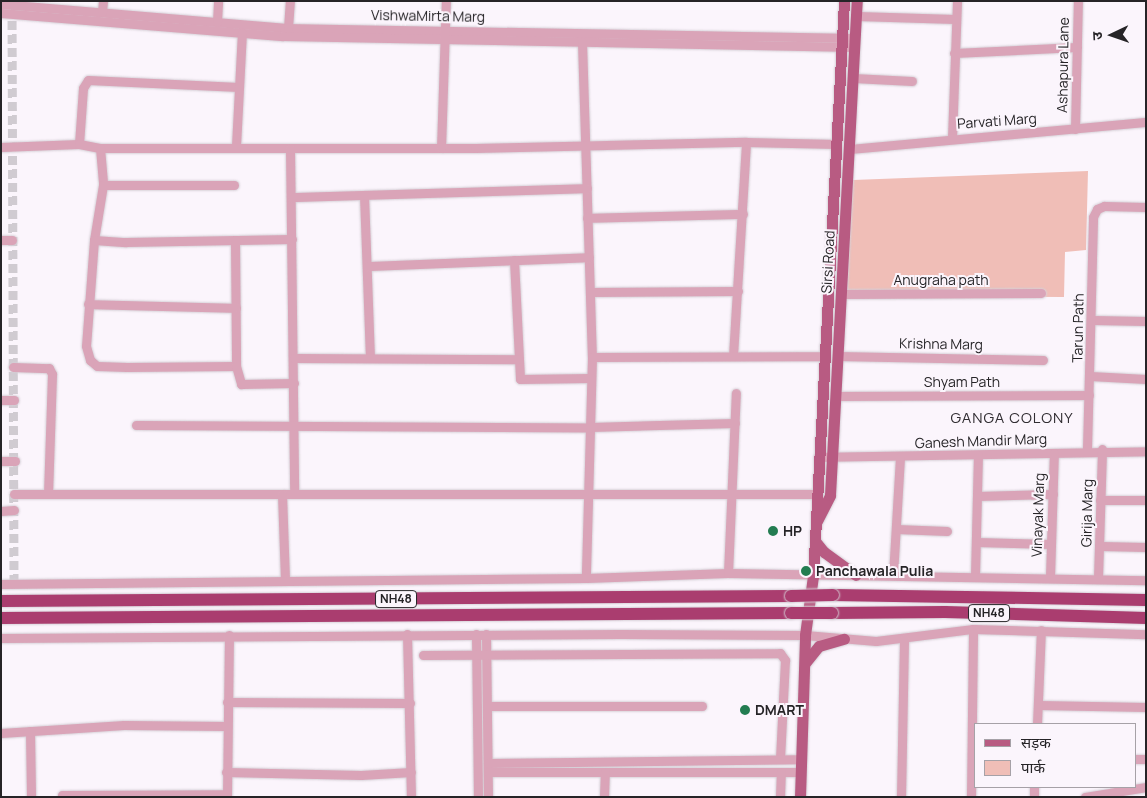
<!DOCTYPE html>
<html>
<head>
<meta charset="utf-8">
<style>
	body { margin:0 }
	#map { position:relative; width:1147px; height:798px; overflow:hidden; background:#fbf5fc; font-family:Manrope,"Noto Sans Devanagari",sans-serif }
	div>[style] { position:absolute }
	.green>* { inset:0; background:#f0beb7 }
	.minor-tunnel>* { height:9px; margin-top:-4.5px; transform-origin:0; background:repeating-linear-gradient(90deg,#d0cbd1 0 9px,transparent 0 13.5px) }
	.roads { filter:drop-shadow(0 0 1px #d5cfd6) drop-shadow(0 0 1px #d5cfd6) }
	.minor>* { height:9px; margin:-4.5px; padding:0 4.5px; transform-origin:4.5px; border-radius:4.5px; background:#daa4b8 }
	.major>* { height:11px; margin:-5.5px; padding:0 5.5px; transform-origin:5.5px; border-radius:5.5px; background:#b85b82 }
	.highway>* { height:12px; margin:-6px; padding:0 6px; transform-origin:6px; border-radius:6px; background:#aa3d6f }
	.bridges { filter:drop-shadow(0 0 1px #d5cfd6) drop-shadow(0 0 1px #d5cfd6) }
	.highway-bridge>* { height:12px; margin:-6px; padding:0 6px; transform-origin:6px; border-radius:6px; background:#aa3d6f }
	.dots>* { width:14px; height:14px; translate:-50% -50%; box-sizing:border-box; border:2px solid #fbf5fc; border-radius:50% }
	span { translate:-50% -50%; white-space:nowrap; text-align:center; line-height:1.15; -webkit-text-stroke:4px #fbf5fc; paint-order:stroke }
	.shield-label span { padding:1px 4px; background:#fbf5fc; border:1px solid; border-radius:4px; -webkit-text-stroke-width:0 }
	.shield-label { font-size:12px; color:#262427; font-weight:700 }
	.street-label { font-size:14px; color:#262427 }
	.poi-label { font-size:14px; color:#262427; font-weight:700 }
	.left { translate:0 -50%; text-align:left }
	.neighbourhood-label { font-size:15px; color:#312d32; letter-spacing:1px }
	.frame { position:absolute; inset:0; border:2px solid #262427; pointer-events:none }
	.legend { position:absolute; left:974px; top:723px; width:162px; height:65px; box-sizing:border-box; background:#fbf5fc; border:1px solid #a6a1a7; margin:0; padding:6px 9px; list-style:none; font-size:15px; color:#262427 }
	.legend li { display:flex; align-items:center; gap:10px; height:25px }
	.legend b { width:25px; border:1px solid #a6a1a7 }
	.north { position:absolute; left:1087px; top:10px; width:50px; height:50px; -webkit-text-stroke:4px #fbf5fc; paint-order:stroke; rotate:267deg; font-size:14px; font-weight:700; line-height:20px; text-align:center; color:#262427 }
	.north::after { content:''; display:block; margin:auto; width:18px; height:22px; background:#262427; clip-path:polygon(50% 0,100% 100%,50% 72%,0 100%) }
</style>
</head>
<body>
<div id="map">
	<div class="green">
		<div style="clip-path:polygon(1088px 171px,1086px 250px,1065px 252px,1064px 297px,847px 296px,853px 180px)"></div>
	</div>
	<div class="minor-tunnel">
		<div style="left:12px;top:7px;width:577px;rotate:89.8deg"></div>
	</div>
	<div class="roads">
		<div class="minor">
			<div style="left:1px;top:4px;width:284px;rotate:4.8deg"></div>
			<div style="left:284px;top:28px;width:571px;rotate:1deg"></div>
			<div style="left:102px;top:12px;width:11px;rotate:-85deg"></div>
			<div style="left:1px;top:13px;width:283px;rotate:4.7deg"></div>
			<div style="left:283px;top:36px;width:572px;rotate:1.1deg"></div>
			<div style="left:857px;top:16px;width:98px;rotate:1.8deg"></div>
			<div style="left:217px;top:22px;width:21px;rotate:-87deg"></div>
			<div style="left:288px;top:28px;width:27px;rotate:-86deg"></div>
			<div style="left:582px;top:42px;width:315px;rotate:88.2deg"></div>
			<div style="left:592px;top:357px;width:221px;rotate:91.6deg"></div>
			<div style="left:954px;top:53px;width:123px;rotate:-2.8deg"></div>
			<div style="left:853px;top:78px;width:59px;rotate:2.9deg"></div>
			<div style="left:1075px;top:129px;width:128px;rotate:-88.7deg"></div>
			<div style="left:952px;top:138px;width:137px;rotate:-87.9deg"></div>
			<div style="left:79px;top:144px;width:56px;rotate:-85.9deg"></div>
			<div style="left:83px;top:88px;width:9px;rotate:-58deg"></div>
			<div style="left:88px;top:80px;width:151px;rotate:2.7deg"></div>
			<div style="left:236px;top:146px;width:113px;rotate:-87deg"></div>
			<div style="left:1px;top:147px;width:78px;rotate:-2.2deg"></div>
			<div style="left:79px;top:144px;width:21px;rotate:11deg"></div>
			<div style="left:100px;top:148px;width:375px"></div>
			<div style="left:475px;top:148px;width:271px;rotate:-1.3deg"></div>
			<div style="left:746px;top:142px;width:91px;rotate:1.3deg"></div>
			<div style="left:100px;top:148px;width:37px;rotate:85deg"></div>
			<div style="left:103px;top:185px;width:56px;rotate:99.3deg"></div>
			<div style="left:94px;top:240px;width:106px;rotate:94.3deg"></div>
			<div style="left:86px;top:346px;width:15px;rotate:74deg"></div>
			<div style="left:90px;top:360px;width:9px;rotate:41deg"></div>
			<div style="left:97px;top:366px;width:30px;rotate:2deg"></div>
			<div style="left:127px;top:367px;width:109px;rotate:-0.5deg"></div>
			<div style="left:290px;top:148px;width:346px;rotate:89.3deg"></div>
			<div style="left:441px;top:148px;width:147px;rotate:-88.1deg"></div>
			<div style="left:849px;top:149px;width:298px;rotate:-5.2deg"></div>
			<div style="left:103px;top:185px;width:131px"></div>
			<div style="left:364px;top:195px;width:163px;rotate:87.9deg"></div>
			<div style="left:292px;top:197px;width:295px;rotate:-1.7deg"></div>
			<div style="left:587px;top:218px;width:156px;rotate:-1.5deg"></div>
			<div style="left:1px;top:240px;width:11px"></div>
			<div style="left:94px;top:240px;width:32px;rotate:4deg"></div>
			<div style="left:126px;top:242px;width:166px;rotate:-1deg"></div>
			<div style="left:235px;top:240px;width:126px;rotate:89.5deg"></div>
			<div style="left:236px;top:366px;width:19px;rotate:74deg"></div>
			<div style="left:241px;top:384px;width:53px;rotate:-1.1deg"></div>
			<div style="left:514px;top:260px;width:119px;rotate:87.1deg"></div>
			<div style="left:520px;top:379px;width:71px;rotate:-0.8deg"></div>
			<div style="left:368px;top:266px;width:221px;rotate:-2.3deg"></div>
			<div style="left:590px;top:292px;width:148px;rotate:-0.4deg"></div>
			<div style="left:841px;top:294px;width:200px;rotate:-0.3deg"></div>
			<div style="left:88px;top:304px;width:148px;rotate:1.5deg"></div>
			<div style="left:1092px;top:320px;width:54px;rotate:1.1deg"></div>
			<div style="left:733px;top:356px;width:214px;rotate:-86.5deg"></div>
			<div style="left:837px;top:356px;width:206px;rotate:1.1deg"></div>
			<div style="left:592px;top:357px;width:232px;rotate:-0.2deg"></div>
			<div style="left:294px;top:358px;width:224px;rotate:0.3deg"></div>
			<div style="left:13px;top:367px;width:36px;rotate:2deg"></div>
			<div style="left:49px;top:368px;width:7px;rotate:63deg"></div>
			<div style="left:52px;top:374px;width:120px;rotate:91.9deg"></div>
			<div style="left:1090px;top:376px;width:56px;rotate:3.1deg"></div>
			<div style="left:835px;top:396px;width:254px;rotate:-0.2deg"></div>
			<div style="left:1px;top:400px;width:13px"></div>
			<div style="left:136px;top:425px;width:454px;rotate:0.3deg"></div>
			<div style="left:590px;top:427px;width:145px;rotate:-1.6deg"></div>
			<div style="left:1087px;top:449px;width:232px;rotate:-88.5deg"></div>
			<div style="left:1093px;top:217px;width:9px;rotate:-63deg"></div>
			<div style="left:1097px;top:209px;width:8px;rotate:-23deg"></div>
			<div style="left:1104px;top:206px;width:42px;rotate:1.4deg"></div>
			<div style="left:818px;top:457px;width:328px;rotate:-1deg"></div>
			<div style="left:1px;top:461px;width:14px"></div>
			<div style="left:14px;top:494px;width:801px"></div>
			<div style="left:282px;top:494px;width:86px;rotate:88deg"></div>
			<div style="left:977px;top:496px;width:76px;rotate:-1.5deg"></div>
			<div style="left:1100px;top:500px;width:46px"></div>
			<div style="left:1px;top:511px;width:13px;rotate:-4deg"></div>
			<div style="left:896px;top:529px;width:51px;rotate:2.2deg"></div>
			<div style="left:976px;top:542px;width:75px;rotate:1.5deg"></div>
			<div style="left:1100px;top:546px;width:46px;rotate:1.2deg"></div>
			<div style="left:728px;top:573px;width:180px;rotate:-87.5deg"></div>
			<div style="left:893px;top:575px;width:118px;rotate:-86.6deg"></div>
			<div style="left:975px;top:576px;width:121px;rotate:-88.6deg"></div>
			<div style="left:1050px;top:577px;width:124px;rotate:-88.2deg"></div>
			<div style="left:1098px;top:578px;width:129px;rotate:-88.2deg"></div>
			<div style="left:1px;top:584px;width:585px;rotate:-0.59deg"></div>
			<div style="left:586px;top:578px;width:142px;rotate:-2deg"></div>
			<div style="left:728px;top:573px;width:418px;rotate:1deg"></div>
			<div style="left:407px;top:634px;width:163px;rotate:88.6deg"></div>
			<div style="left:476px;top:634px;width:163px;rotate:89.3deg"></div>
			<div style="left:486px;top:634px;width:163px;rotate:89.3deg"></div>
			<div style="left:1px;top:638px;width:619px;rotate:-0.37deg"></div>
			<div style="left:620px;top:634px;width:185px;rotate:0.3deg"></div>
			<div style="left:805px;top:635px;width:71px;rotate:4.8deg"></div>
			<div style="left:876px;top:641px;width:98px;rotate:-7.1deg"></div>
			<div style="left:973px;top:629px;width:173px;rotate:1.7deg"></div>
			<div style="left:423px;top:655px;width:357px;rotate:-0.3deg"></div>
			<div style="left:780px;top:653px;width:9px;rotate:54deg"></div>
			<div style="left:785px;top:660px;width:99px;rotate:92.9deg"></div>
			<div style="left:227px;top:702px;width:183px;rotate:0.3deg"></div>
			<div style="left:1038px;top:705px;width:108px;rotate:1.1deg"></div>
			<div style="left:487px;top:706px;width:215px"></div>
			<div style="left:1037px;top:724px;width:94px;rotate:-87.6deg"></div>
			<div style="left:30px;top:731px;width:66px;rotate:89.1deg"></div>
			<div style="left:1px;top:733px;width:123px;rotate:-3.7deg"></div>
			<div style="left:124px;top:725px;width:103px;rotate:0.6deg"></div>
			<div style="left:1136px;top:759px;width:10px"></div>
			<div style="left:488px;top:763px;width:312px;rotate:-0.7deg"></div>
			<div style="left:226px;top:772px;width:135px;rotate:1.3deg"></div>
			<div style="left:361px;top:775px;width:50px;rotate:-3.4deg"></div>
			<div style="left:489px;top:772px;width:311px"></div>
			<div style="left:62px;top:795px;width:165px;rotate:-0.3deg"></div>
			<div style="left:227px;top:797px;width:162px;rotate:-89.3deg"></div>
			<div style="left:604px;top:797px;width:25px;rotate:-88deg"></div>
			<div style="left:780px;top:797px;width:25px;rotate:-88deg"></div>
			<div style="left:901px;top:797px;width:159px;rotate:-88.9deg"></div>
			<div style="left:971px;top:797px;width:168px;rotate:-89.3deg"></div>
			<div style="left:1034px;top:797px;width:10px;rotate:-90deg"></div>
			<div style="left:1085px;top:797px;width:62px;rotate:-9.3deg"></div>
		</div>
		<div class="major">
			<div style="left:817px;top:521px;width:29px;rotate:-63deg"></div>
			<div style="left:830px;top:495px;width:495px;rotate:-86.9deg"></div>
			<div style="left:815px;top:541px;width:14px;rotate:51deg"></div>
			<div style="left:824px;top:552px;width:39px;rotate:36deg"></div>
			<div style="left:805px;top:663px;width:22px;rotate:-51deg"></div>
			<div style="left:819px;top:646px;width:26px;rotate:-16deg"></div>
			<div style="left:800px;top:797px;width:162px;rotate:-88.2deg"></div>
			<div style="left:805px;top:635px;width:60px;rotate:-82.3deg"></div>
			<div style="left:813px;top:576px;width:576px;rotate:-86.91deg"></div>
		</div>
		<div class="highway">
			<div style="left:833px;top:595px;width:313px;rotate:0.9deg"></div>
			<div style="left:1px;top:601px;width:790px;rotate:-0.36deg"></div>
			<div style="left:832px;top:613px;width:113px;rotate:-0.5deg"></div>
			<div style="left:945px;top:612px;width:201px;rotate:1.7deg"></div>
			<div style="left:1px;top:618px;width:790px;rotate:-0.36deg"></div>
		</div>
	</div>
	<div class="bridges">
		<div class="highway-bridge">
			<div style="left:791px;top:596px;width:42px;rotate:-1.4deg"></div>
			<div style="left:791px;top:613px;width:41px"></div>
		</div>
	</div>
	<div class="dots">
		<div style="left:773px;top:531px;background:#237c51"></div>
		<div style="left:806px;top:571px;background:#237c51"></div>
		<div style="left:745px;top:710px;background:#237c51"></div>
	</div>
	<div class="shield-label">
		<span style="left:396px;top:599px">NH48</span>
		<span style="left:989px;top:613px">NH48</span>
	</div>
	<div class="street-label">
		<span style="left:428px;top:16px;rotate:1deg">VishwaMirta Marg</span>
		<span style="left:1063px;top:65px;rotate:-89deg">Ashapura Lane</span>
		<span style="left:997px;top:121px;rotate:-4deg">Parvati Marg</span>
		<span style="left:828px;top:262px;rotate:-87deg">Sirsi Road</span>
		<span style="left:941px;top:280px">Anugraha path</span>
		<span style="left:1078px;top:328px;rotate:-89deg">Tarun Path</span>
		<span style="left:941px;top:344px;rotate:1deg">Krishna Marg</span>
		<span style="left:962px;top:382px">Shyam Path</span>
		<span style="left:981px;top:441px;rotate:-2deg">Ganesh Mandir Marg</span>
		<span style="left:1087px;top:513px;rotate:-89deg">Girija Marg</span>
		<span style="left:1038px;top:515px;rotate:-88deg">Vinayak Marg</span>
	</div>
	<div class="poi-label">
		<span class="left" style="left:783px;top:531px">HP</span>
		<span class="left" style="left:816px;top:571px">Panchawala Pulia</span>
		<span class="left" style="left:755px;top:710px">DMART</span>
	</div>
	<div class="neighbourhood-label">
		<span style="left:1012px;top:418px">GANGA COLONY</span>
	</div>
	<div class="frame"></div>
	<ul class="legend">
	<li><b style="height:6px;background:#b85b82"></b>सड़क</li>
	<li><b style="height:14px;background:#f0beb7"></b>पार्क</li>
	</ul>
	<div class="north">उ</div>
</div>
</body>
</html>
